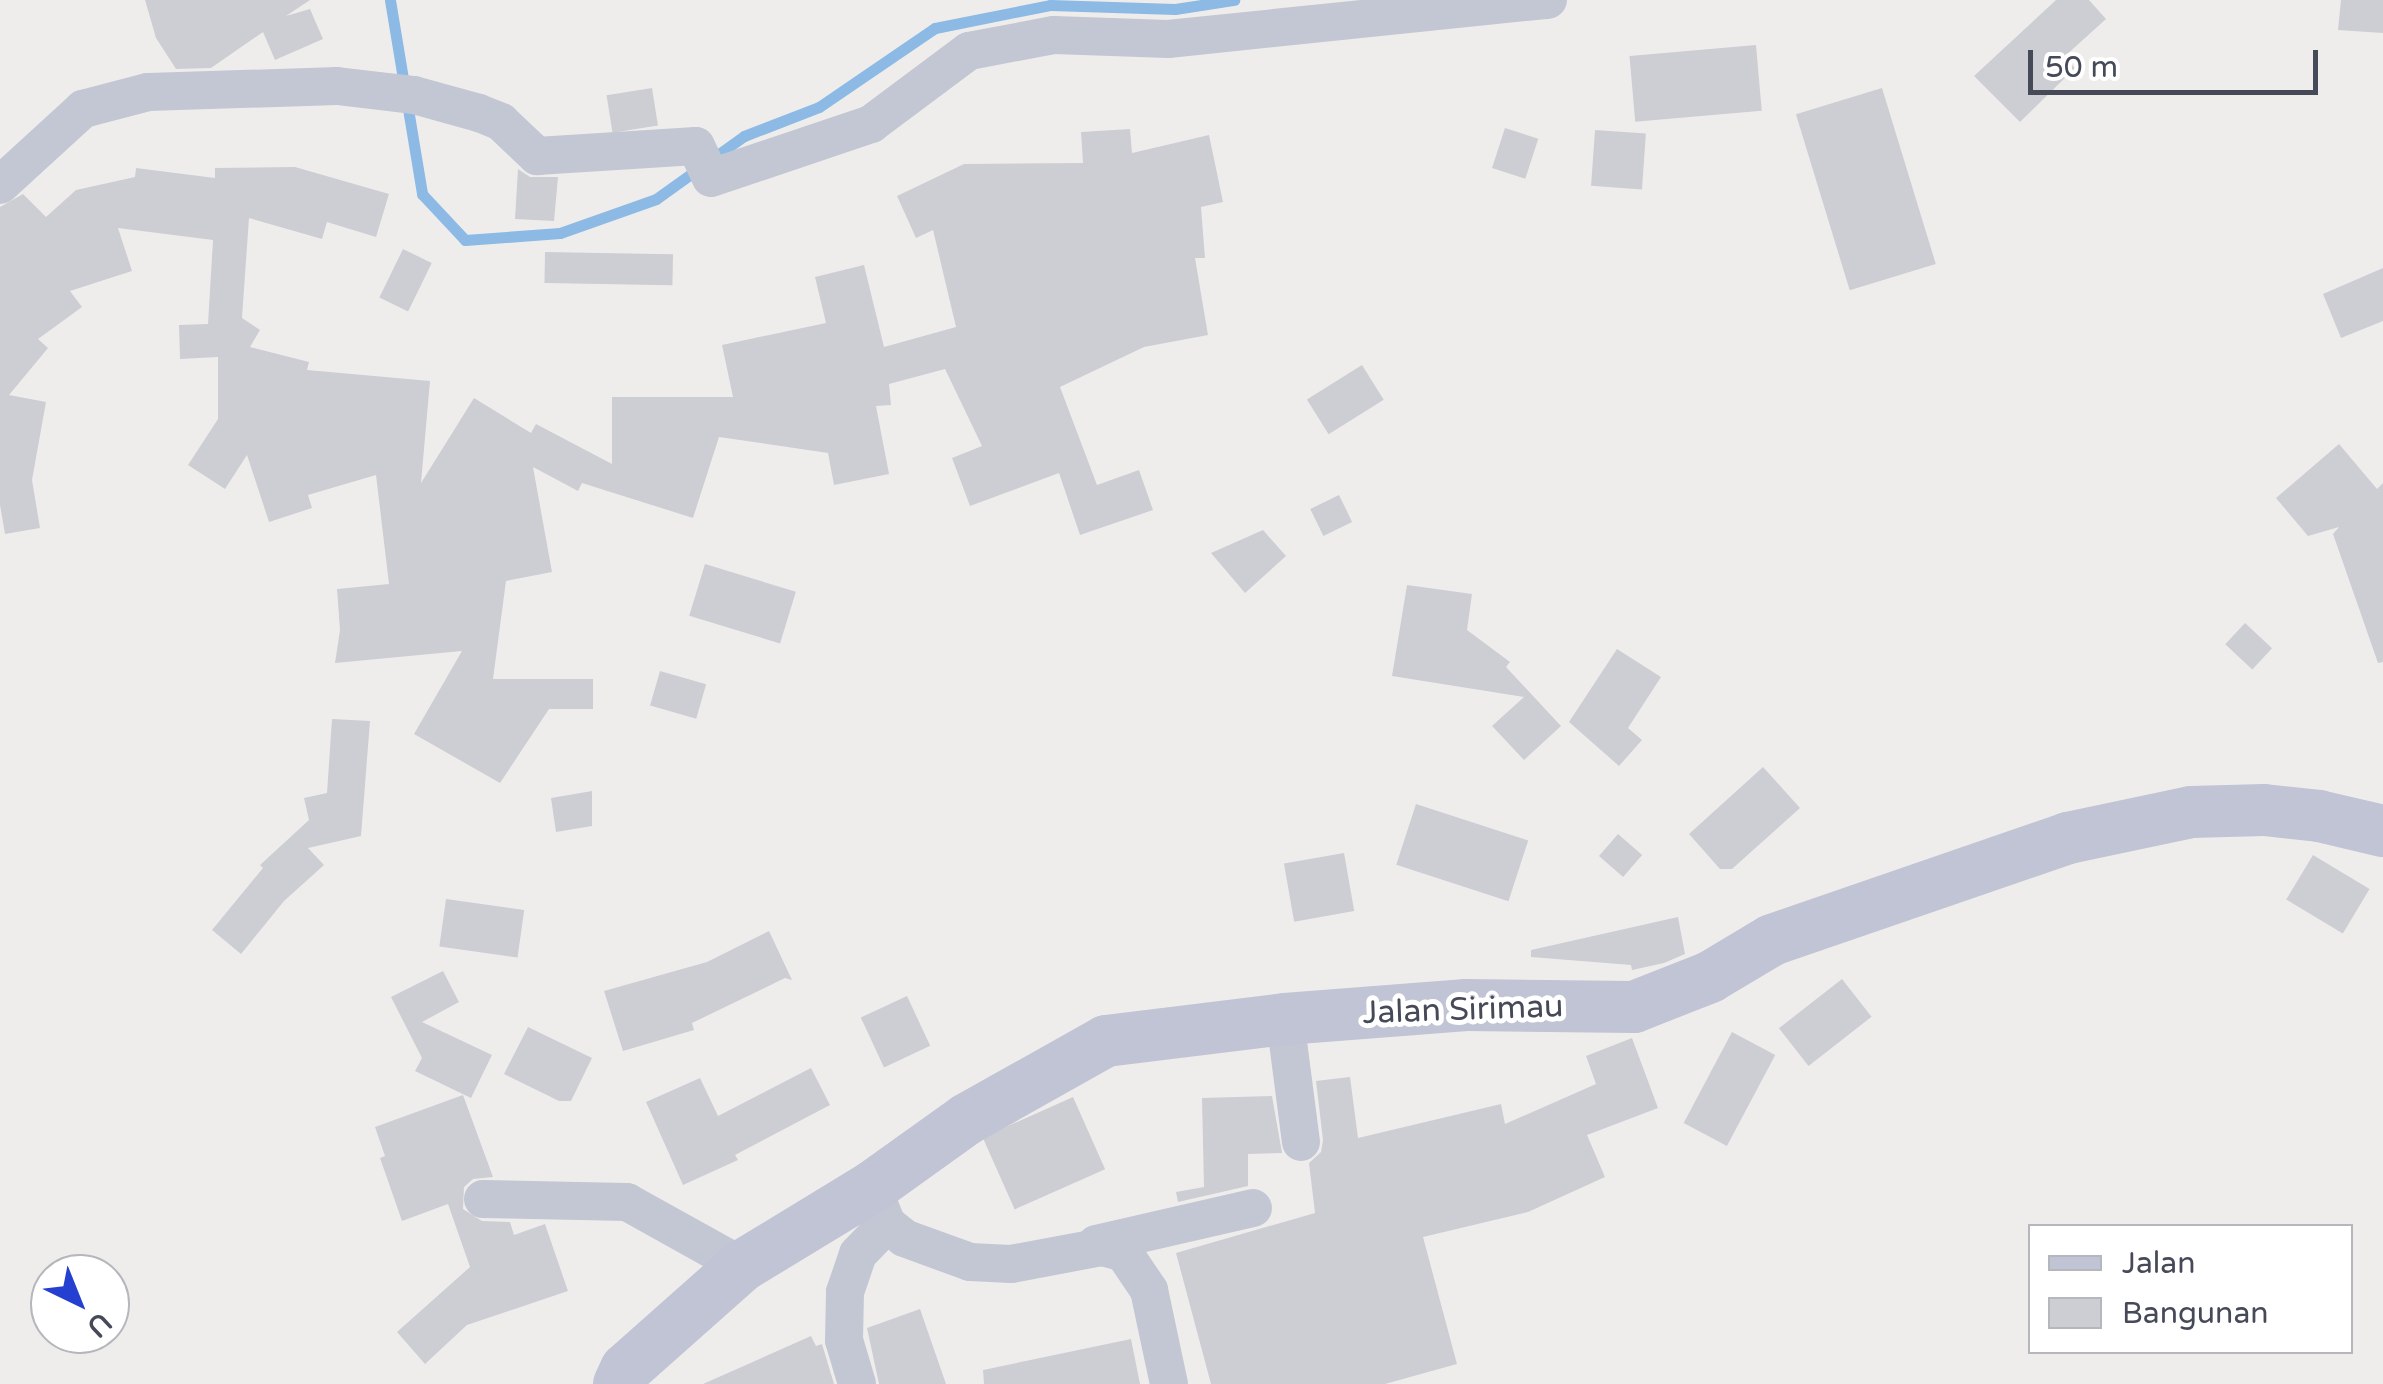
<!DOCTYPE html>
<html>
<head>
<meta charset="utf-8">
<style>
	body { margin:0 }
	#map { position:relative; width:2383px; height:1384px; overflow:hidden; background:#efedec; font-family:"Varela Round",sans-serif }
	div>[style] { position:absolute }
	.stream>* { height:11px; margin:-5.5px; padding:0 5.5px; transform-origin:5.5px; border-radius:5.5px; background:#8cbae5 }
	.building>* { inset:0; background:#cdcdd4; transform-origin:0 0 }
	.street>* { height:38px; margin:-19px; padding:0 19px; transform-origin:19px; border-radius:19px; background:#c3c7d3 }
	.secondary>* { height:52px; margin:-26px; padding:0 26px; transform-origin:26px; border-radius:26px; background:#c0c4d4 }
	span { translate:-50% -50%; white-space:nowrap; text-align:center; line-height:1.15; -webkit-text-stroke:10px #fff; paint-order:stroke }
	.street-label { font-size:32px; color:#464a58 }
	.legend { position:absolute; left:2028px; top:1224px; width:325px; height:130px; box-sizing:border-box; background:#fff; border:2px solid #b5b7bc; margin:0; padding:12px 18px; list-style:none; font-size:30px; color:#464a58 }
	.legend li { display:flex; align-items:center; gap:20px; height:50px }
	.legend b { width:50px; border:2px solid #b5b7bc }
	.north { position:absolute; left:30px; top:1254px; width:100px; height:100px; box-sizing:border-box; background:#fff; border:2px solid #b5b7bc; border-radius:50%; rotate:137deg; font-size:28px; font-weight:700; line-height:40px; text-align:center; color:#464a58 }
	.north::after { content:''; display:block; margin:auto; width:35px; height:45px; background:#2540d0; clip-path:polygon(50% 0,100% 100%,50% 72%,0 100%) }
	.scale { position:absolute; left:2028px; top:50px; width:290px; height:45px; box-sizing:border-box; border:5px solid #464a58; border-top:0; padding-left:12px; font-size:30px; line-height:35px; white-space:nowrap; color:#464a58; -webkit-text-stroke:8px #fff; paint-order:stroke }
</style>
</head>
<body>
<div id="map">
	<div class="stream">
		<div style="left:390px;top:0;width:197px;rotate:80.6deg"></div>
		<div style="left:422px;top:194px;width:63px;rotate:46.9deg"></div>
		<div style="left:465px;top:240px;width:95px;rotate:-4.2deg"></div>
		<div style="left:560px;top:233px;width:102px;rotate:-19.5deg"></div>
		<div style="left:656px;top:199px;width:108px;rotate:-35.6deg"></div>
		<div style="left:744px;top:136px;width:80px;rotate:-21.1deg"></div>
		<div style="left:819px;top:107px;width:140px;rotate:-34.3deg"></div>
		<div style="left:935px;top:28px;width:117px;rotate:-11.3deg"></div>
		<div style="left:1050px;top:5px;width:125px;rotate:1.8deg"></div>
		<div style="left:1175px;top:9px;width:60px;rotate:-8.7deg"></div>
	</div>
	<div class="building">
		<div style="clip-path:polygon(145px 0,310px 0,286px 16px,310px 9px,323px 39px,275px 60px,263px 32px,211px 68px,176px 69px,156px 38px)"></div>
		<div style="clip-path:polygon(2056px 0,2089px 0,2106px 19px,2064px 57px,2075px 68px,2020px 122px,1974px 76px)"></div>
		<div style="clip-path:polygon(2341px 0,2383px 0,2383px 33px,2338px 30px)"></div>
		<div style="left:1756px;top:45px;width:66px;height:127px;rotate:85deg"></div>
		<div style="left:652px;top:88px;width:38px;height:46px;rotate:81deg"></div>
		<div style="left:1882px;top:88px;width:184px;height:90px;rotate:73deg"></div>
		<div style="left:1505px;top:128px;width:35px;height:42px;rotate:18deg"></div>
		<div style="clip-path:polygon(1130px 129px,1132px 153px,1209px 135px,1223px 202px,1201px 207px,1205px 258px,1195px 258px,1208px 335px,1144px 347px,1060px 387px,1097px 485px,1139px 470px,1153px 510px,1080px 535px,1059px 473px,970px 506px,952px 458px,982px 446px,945px 369px,889px 384px,891px 405px,876px 406px,889px 474px,834px 485px,828px 453px,719px 437px,693px 518px,582px 483px,578px 491px,533px 467px,552px 572px,506px 581px,493px 679px,593px 679px,593px 709px,549px 709px,500px 783px,414px 734px,462px 651px,335px 663px,340px 630px,337px 589px,389px 584px,376px 475px,308px 495px,312px 508px,269px 522px,247px 455px,225px 489px,188px 465px,218px 419px,218px 357px,180px 359px,179px 325px,208px 324px,213px 240px,118px 228px,132px 271px,70px 291px,82px 307px,38px 339px,48px 348px,9px 395px,46px 402px,32px 480px,40px 528px,5px 534px,0 505px,0 207px,23px 194px,46px 217px,76px 190px,135px 177px,136px 168px,215px 178px,215px 168px,295px 167px,389px 194px,376px 237px,327px 222px,322px 239px,249px 218px,242px 318px,260px 330px,250px 347px,309px 362px,307px 370px,430px 381px,421px 483px,474px 398px,531px 433px,536px 424px,612px 464px,612px 397px,733px 397px,722px 345px,826px 323px,815px 277px,864px 265px,884px 347px,956px 327px,933px 230px,916px 238px,897px 196px,964px 164px,1083px 163px,1081px 132px)"></div>
		<div style="left:1595px;top:130px;width:51px;height:56px;rotate:4deg"></div>
		<div style="clip-path:polygon(518px 169px,530px 177px,558px 177px,554px 221px,515px 219px)"></div>
		<div style="left:403px;top:249px;width:32px;height:54px;rotate:26deg"></div>
		<div style="left:545px;top:252px;width:128px;height:31px;rotate:1deg"></div>
		<div style="clip-path:polygon(2383px 268px,2383px 321px,2341px 338px,2323px 294px)"></div>
		<div style="left:1362px;top:365px;width:41px;height:65px;rotate:58deg"></div>
		<div style="clip-path:polygon(2339px 444px,2377px 489px,2383px 483px,2383px 662px,2378px 663px,2333px 534px,2339px 527px,2308px 536px,2276px 498px)"></div>
		<div style="left:1339px;top:495px;width:30px;height:32px;rotate:64deg"></div>
		<div style="clip-path:polygon(1263px 530px,1286px 556px,1245px 593px,1211px 553px)"></div>
		<div style="left:705px;top:564px;width:95px;height:54px;rotate:17deg"></div>
		<div style="clip-path:polygon(1407px 585px,1472px 594px,1467px 630px,1510px 662px,1506px 667px,1561px 726px,1524px 760px,1492px 726px,1524px 697px,1392px 676px)"></div>
		<div style="left:2245px;top:623px;width:37px;height:29px;rotate:43deg"></div>
		<div style="clip-path:polygon(1617px 649px,1661px 677px,1628px 728px,1642px 740px,1619px 766px,1569px 722px)"></div>
		<div style="left:660px;top:671px;width:48px;height:36px;rotate:16deg"></div>
		<div style="clip-path:polygon(332px 719px,370px 721px,361px 836px,308px 848px,324px 865px,284px 901px,241px 954px,212px 930px,263px 868px,260px 865px,309px 820px,304px 798px,327px 793px)"></div>
		<div style="clip-path:polygon(1763px 767px,1800px 808px,1732px 869px,1720px 869px,1689px 834px)"></div>
		<div style="clip-path:polygon(592px 791px,592px 826px,556px 832px,551px 798px)"></div>
		<div style="left:1416px;top:804px;width:118px;height:64px;rotate:18deg"></div>
		<div style="left:1618px;top:834px;width:32px;height:29px;rotate:41deg"></div>
		<div style="left:1344px;top:853px;width:59px;height:61px;rotate:80deg"></div>
		<div style="left:2313px;top:855px;width:66px;height:52px;rotate:31deg"></div>
		<div style="left:446px;top:899px;width:79px;height:48px;rotate:8deg"></div>
		<div style="clip-path:polygon(1678px 917px,1685px 954px,1664px 963px,1632px 970px,1631px 965px,1531px 957px,1531px 950px)"></div>
		<div style="clip-path:polygon(769px 931px,792px 980px,785px 978px,692px 1023px,694px 1030px,623px 1051px,604px 991px,707px 962px)"></div>
		<div style="clip-path:polygon(443px 971px,459px 1002px,422px 1022px,492px 1055px,471px 1098px,415px 1071px,422px 1058px,391px 997px)"></div>
		<div style="left:1842px;top:979px;width:48px;height:80px;rotate:52deg"></div>
		<div style="left:907px;top:996px;width:55px;height:51px;rotate:65deg"></div>
		<div style="clip-path:polygon(528px 1027px,592px 1058px,571px 1101px,559px 1101px,504px 1074px)"></div>
		<div style="left:1732px;top:1032px;width:49px;height:103px;rotate:28deg"></div>
		<div style="clip-path:polygon(1632px 1038px,1658px 1108px,1587px 1135px,1605px 1177px,1528px 1212px,1423px 1237px,1457px 1364px,1385px 1384px,1211px 1384px,1176px 1253px,1315px 1213px,1309px 1163px,1321px 1152px,1323px 1140px,1316px 1081px,1350px 1077px,1358px 1138px,1501px 1104px,1505px 1124px,1596px 1084px,1586px 1056px)"></div>
		<div style="clip-path:polygon(811px 1068px,830px 1105px,735px 1155px,738px 1160px,683px 1185px,646px 1102px,700px 1078px,718px 1116px)"></div>
		<div style="clip-path:polygon(463px 1095px,493px 1177px,473px 1179px,464px 1187px,463px 1209px,482px 1221px,510px 1222px,514px 1235px,545px 1224px,568px 1291px,467px 1325px,425px 1364px,397px 1332px,470px 1267px,448px 1204px,402px 1221px,380px 1158px,385px 1156px,375px 1127px)"></div>
		<div style="clip-path:polygon(1272px 1096px,1282px 1153px,1248px 1154px,1248px 1186px,1178px 1202px,1176px 1192px,1204px 1187px,1202px 1098px)"></div>
		<div style="left:1073px;top:1097px;width:79px;height:99px;rotate:66deg"></div>
		<div style="clip-path:polygon(920px 1309px,946px 1384px,879px 1384px,867px 1328px)"></div>
		<div style="clip-path:polygon(811px 1336px,816px 1346px,822px 1344px,834px 1384px,703px 1384px)"></div>
		<div style="clip-path:polygon(1131px 1339px,1140px 1384px,984px 1384px,983px 1370px)"></div>
	</div>
	<div class="street">
		<div style="left:0;top:185px;width:113px;rotate:-42.5deg"></div>
		<div style="left:83px;top:109px;width:67px;rotate:-14.7deg"></div>
		<div style="left:148px;top:92px;width:189px;rotate:-1.8deg"></div>
		<div style="left:337px;top:86px;width:78px;rotate:6.7deg"></div>
		<div style="left:414px;top:95px;width:67px;rotate:15.5deg"></div>
		<div style="left:479px;top:113px;width:24px;rotate:22deg"></div>
		<div style="left:501px;top:122px;width:50px;rotate:43.4deg"></div>
		<div style="left:537px;top:156px;width:159px;rotate:-3.6deg"></div>
		<div style="left:696px;top:146px;width:35px;rotate:65deg"></div>
		<div style="left:711px;top:178px;width:169px;rotate:-18.6deg"></div>
		<div style="left:871px;top:124px;width:122px;rotate:-36.7deg"></div>
		<div style="left:969px;top:51px;width:86px;rotate:-10.7deg"></div>
		<div style="left:1054px;top:35px;width:114px;rotate:2deg"></div>
		<div style="left:1168px;top:39px;width:382px;rotate:-5.9deg"></div>
		<div style="left:1285px;top:1019px;width:124px;rotate:82.6deg"></div>
		<div style="left:872px;top:1187px;width:40px;rotate:68deg"></div>
		<div style="left:887px;top:1224px;width:22px;rotate:39deg"></div>
		<div style="left:904px;top:1238px;width:70px;rotate:20deg"></div>
		<div style="left:970px;top:1262px;width:41px;rotate:2.8deg"></div>
		<div style="left:1011px;top:1264px;width:93px;rotate:-10.6deg"></div>
		<div style="left:1102px;top:1247px;width:23px;rotate:15deg"></div>
		<div style="left:1124px;top:1253px;width:45px;rotate:56deg"></div>
		<div style="left:1149px;top:1290px;width:96px;rotate:78deg"></div>
		<div style="left:483px;top:1199px;width:144px;rotate:1.2deg"></div>
		<div style="left:627px;top:1202px;width:132px;rotate:29.1deg"></div>
		<div style="left:1100px;top:1246px;width:4px;rotate:-153deg"></div>
		<div style="left:1096px;top:1244px;width:161px;rotate:-12.9deg"></div>
		<div style="left:857px;top:1384px;width:46px;rotate:-106.5deg"></div>
		<div style="left:844px;top:1340px;width:48px;rotate:-88.8deg"></div>
		<div style="left:845px;top:1292px;width:40px;rotate:-71.1deg"></div>
		<div style="left:858px;top:1254px;width:42px;rotate:-46deg"></div>
	</div>
	<div class="secondary">
		<div style="left:619px;top:1384px;width:17px;rotate:-65deg"></div>
		<div style="left:626px;top:1369px;width:155px;rotate:-41.6deg"></div>
		<div style="left:742px;top:1266px;width:152px;rotate:-31.3deg"></div>
		<div style="left:872px;top:1187px;width:117px;rotate:-35.6deg"></div>
		<div style="left:967px;top:1119px;width:159px;rotate:-29.3deg"></div>
		<div style="left:1106px;top:1041px;width:180px;rotate:-7deg"></div>
		<div style="left:1285px;top:1019px;width:182px;rotate:-4.4deg"></div>
		<div style="left:1466px;top:1005px;width:168px;rotate:0.7deg"></div>
		<div style="left:1634px;top:1007px;width:82px;rotate:-21.5deg"></div>
		<div style="left:1710px;top:977px;width:72px;rotate:-30.8deg"></div>
		<div style="left:1772px;top:940px;width:313px;rotate:-19deg"></div>
		<div style="left:2068px;top:838px;width:126px;rotate:-11.9deg"></div>
		<div style="left:2191px;top:812px;width:73px;rotate:-1.6deg"></div>
		<div style="left:2264px;top:810px;width:55px;rotate:6.2deg"></div>
		<div style="left:2319px;top:816px;width:66px;rotate:13.2deg"></div>
	</div>
	<div class="street-label">
		<span style="left:1463px;top:1010px;rotate:-2deg">Jalan Sirimau</span>
	</div>
	<ul class="legend">
	<li><b style="height:12px;background:#c0c4d4"></b>Jalan</li>
	<li><b style="height:28px;background:#cdcdd4"></b>Bangunan</li>
	</ul>
	<div class="north">U</div>
	<div class="scale">50 m</div>
</div>
</body>
</html>
